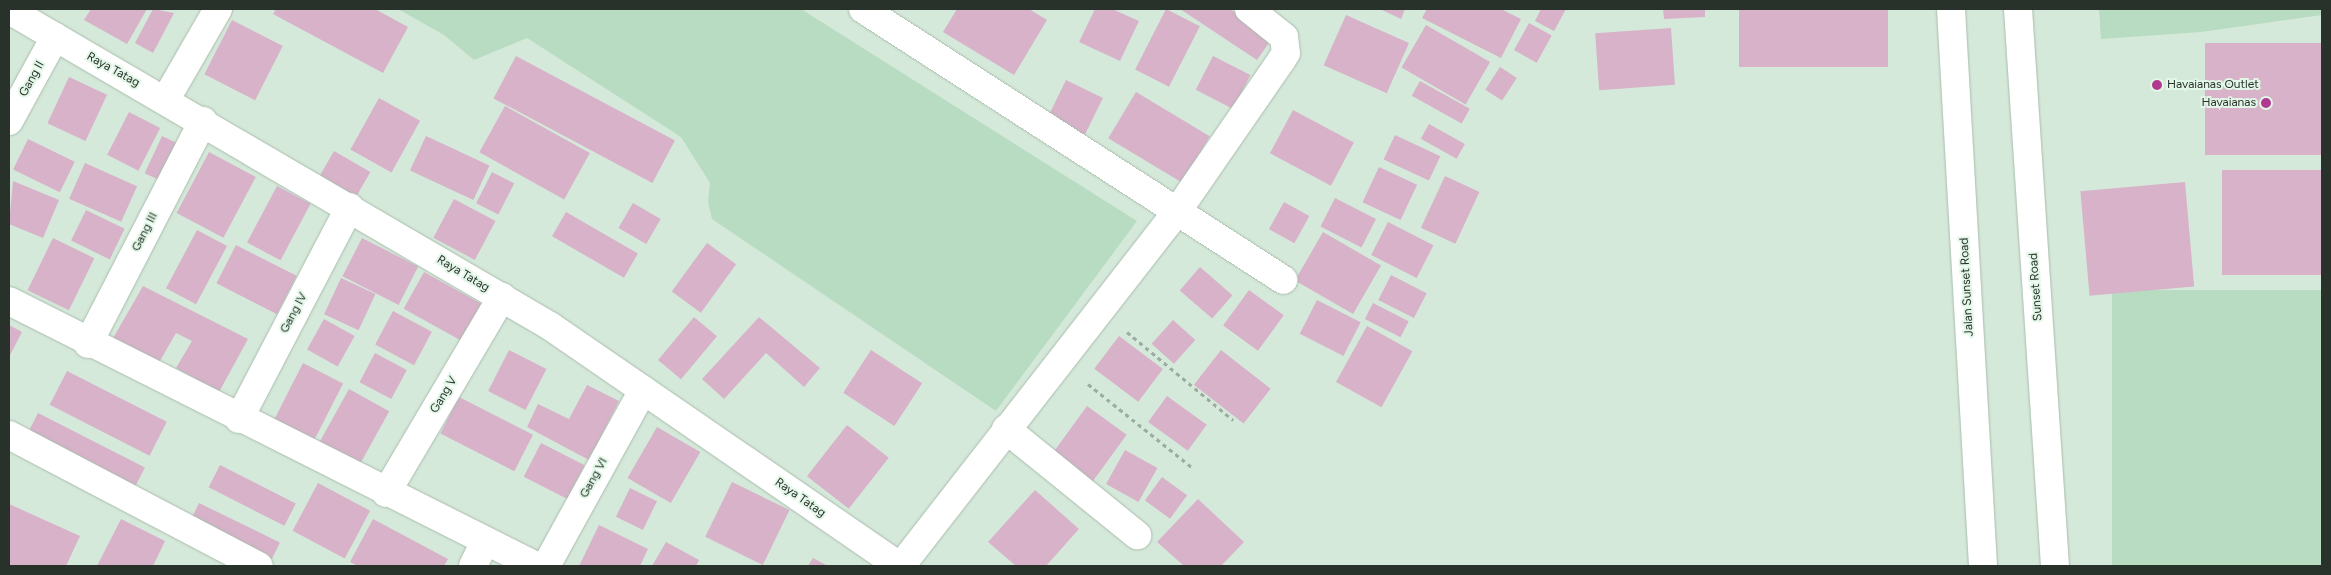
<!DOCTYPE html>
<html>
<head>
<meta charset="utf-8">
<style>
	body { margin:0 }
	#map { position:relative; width:2331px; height:575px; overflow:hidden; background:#d5e9da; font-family:Figtree,sans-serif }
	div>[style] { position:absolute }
	.green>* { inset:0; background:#b8dcc1; transform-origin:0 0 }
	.building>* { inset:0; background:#d7b2c9; transform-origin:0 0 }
	.path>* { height:3px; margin-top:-1.5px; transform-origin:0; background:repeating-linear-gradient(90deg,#9caca0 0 4px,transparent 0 8px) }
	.roads { filter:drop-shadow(0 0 1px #a9bdad) drop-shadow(0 0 1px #a9bdad) }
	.minor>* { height:28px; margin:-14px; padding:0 14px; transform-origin:14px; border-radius:14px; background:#fff }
	.trunk>* { height:28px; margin:-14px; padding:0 14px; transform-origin:14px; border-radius:14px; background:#fff }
	.dots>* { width:14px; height:14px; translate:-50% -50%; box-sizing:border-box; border:2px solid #e2f7e7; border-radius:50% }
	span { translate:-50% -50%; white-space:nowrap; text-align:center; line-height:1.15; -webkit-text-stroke:4px #e2f7e7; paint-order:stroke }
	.street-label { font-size:12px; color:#29312b }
	.poi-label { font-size:12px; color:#29312b }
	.left { translate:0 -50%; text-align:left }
	.right { translate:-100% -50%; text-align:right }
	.frame { position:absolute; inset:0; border:10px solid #29312b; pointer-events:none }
</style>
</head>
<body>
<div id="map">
	<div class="green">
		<div style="clip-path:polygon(398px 9px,801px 9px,1137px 221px,996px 411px,712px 219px,708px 202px,710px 183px,681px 137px,527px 38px,474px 60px,444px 35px)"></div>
		<div style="clip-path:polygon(2099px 9px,2322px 9px,2322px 15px,2201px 32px,2101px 39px)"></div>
		<div style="left:2322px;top:290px;width:276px;height:210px;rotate:90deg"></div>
	</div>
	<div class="building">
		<div style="clip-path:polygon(91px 9px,147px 9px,127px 44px,84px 20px)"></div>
		<div style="clip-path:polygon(153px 9px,174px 13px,153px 53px,135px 43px)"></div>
		<div style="clip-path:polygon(276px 9px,375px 9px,408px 27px,383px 73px,273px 14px)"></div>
		<div style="clip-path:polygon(957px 9px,1029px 9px,1047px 20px,1014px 75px,943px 32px)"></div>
		<div style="clip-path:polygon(1095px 9px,1112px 9px,1139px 21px,1120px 61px,1079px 42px)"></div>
		<div style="left:1166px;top:9px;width:38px;height:68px;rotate:27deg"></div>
		<div style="clip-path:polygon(1180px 9px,1230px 9px,1273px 37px,1257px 60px)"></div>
		<div style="clip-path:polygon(1380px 9px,1405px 9px,1401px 19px)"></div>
		<div style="clip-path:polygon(1427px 9px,1501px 9px,1521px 19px,1501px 58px,1422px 18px)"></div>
		<div style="clip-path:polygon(1541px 9px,1566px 9px,1554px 31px,1535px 21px)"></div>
		<div style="clip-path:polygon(1663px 9px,1705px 9px,1705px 17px,1664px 19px)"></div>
		<div style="left:1739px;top:9px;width:149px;height:58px"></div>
		<div style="left:1346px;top:15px;width:69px;height:55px;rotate:24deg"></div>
		<div style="left:232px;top:20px;width:57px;height:61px;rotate:27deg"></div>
		<div style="left:1529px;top:23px;width:26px;height:31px;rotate:29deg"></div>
		<div style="left:1426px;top:25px;width:74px;height:49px;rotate:30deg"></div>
		<div style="left:1671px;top:28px;width:57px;height:76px;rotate:86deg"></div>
		<div style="left:2322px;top:43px;width:112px;height:117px;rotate:90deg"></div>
		<div style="left:516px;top:56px;width:180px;height:48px;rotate:28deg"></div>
		<div style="left:1213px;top:56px;width:42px;height:38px;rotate:27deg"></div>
		<div style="left:1500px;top:67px;width:20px;height:27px;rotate:33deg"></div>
		<div style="left:69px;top:77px;width:42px;height:51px;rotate:25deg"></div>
		<div style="left:1066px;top:80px;width:41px;height:51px;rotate:26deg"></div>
		<div style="left:1420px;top:81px;width:57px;height:17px;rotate:29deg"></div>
		<div style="left:1136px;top:92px;width:86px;height:54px;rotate:31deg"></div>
		<div style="left:379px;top:98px;width:47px;height:59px;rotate:29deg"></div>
		<div style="left:505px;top:106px;width:97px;height:53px;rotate:29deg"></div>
		<div style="left:1293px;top:110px;width:69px;height:49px;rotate:28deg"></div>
		<div style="left:129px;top:112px;width:35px;height:48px;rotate:27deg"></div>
		<div style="left:1429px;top:124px;width:41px;height:17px;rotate:29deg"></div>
		<div style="left:1395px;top:135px;width:50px;height:27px;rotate:25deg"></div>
		<div style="left:162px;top:136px;width:19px;height:41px;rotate:25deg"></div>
		<div style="left:426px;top:136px;width:70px;height:38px;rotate:25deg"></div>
		<div style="left:28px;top:139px;width:52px;height:34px;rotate:26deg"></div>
		<div style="left:334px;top:151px;width:42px;height:36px;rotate:30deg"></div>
		<div style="left:209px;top:152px;width:53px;height:69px;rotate:28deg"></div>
		<div style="left:85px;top:163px;width:57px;height:39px;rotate:24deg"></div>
		<div style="left:1379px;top:167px;width:42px;height:39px;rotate:25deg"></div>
		<div style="left:2322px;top:170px;width:105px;height:100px;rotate:90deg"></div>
		<div style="left:492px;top:172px;width:25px;height:35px;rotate:27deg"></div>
		<div style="left:1445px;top:176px;width:38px;height:57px;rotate:25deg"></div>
		<div style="clip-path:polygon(13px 181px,59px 200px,43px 238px,9px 224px)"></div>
		<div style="left:2185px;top:182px;width:105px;height:105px;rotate:85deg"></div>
		<div style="left:277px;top:186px;width:38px;height:64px;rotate:28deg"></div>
		<div style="left:1335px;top:198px;width:46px;height:32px;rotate:27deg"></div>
		<div style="left:454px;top:199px;width:47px;height:44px;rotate:28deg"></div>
		<div style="left:1284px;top:202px;width:29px;height:31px;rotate:29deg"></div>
		<div style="left:633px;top:203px;width:32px;height:29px;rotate:30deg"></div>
		<div style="left:86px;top:210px;width:43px;height:34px;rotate:26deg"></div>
		<div style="left:566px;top:212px;width:83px;height:28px;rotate:30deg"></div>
		<div style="left:1388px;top:222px;width:51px;height:37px;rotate:27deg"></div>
		<div style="left:197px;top:230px;width:34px;height:66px;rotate:28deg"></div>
		<div style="left:1323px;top:232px;width:67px;height:56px;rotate:30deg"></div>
		<div style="left:53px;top:238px;width:46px;height:58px;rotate:26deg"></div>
		<div style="left:362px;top:238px;width:63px;height:43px;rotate:27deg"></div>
		<div style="left:707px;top:243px;width:36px;height:60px;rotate:36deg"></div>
		<div style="left:236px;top:245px;width:68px;height:43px;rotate:27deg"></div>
		<div style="left:1200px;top:267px;width:43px;height:31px;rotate:41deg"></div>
		<div style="left:424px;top:272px;width:66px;height:42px;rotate:29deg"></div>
		<div style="left:1391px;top:275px;width:40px;height:28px;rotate:27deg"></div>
		<div style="left:341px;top:278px;width:38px;height:40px;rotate:25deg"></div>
		<div style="clip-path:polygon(143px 286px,248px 339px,219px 392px,176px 368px,192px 341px,176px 333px,157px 366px,112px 340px)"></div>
		<div style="left:1249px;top:290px;width:43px;height:44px;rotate:36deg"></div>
		<div style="left:1317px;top:300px;width:49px;height:38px;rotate:27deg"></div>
		<div style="left:1373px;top:303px;width:40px;height:18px;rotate:27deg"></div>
		<div style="left:393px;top:311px;width:44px;height:38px;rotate:28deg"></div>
		<div style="left:694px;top:317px;width:30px;height:56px;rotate:40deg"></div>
		<div style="clip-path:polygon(759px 317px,820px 368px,804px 387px,766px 353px,724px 399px,702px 379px)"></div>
		<div style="left:324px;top:319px;width:35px;height:35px;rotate:29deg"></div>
		<div style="left:1173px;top:320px;width:30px;height:32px;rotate:42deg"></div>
		<div style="clip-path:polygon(9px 325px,22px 332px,9px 357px)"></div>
		<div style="left:1367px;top:326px;width:52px;height:64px;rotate:29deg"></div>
		<div style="left:1119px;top:336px;width:55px;height:41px;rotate:37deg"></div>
		<div style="left:509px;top:350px;width:42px;height:46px;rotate:27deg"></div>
		<div style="left:871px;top:350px;width:61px;height:51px;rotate:33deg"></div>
		<div style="left:1221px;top:350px;width:63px;height:44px;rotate:38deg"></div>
		<div style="left:375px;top:353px;width:36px;height:33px;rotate:28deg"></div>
		<div style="left:303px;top:363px;width:45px;height:72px;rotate:27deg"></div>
		<div style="left:67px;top:371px;width:112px;height:38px;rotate:27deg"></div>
		<div style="clip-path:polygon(587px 385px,619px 401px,589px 460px,527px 427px,538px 404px,569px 419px)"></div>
		<div style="left:349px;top:389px;width:46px;height:61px;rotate:29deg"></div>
		<div style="left:1167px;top:396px;width:49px;height:32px;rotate:36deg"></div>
		<div style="left:459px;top:397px;width:83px;height:41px;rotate:27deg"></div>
		<div style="left:1087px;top:406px;width:49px;height:60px;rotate:36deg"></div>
		<div style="left:38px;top:413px;width:120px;height:28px;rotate:27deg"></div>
		<div style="left:847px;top:425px;width:53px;height:65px;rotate:38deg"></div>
		<div style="left:657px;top:427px;width:50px;height:59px;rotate:30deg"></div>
		<div style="left:541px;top:443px;width:49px;height:38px;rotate:27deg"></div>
		<div style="left:1125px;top:450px;width:37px;height:39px;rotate:29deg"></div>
		<div style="left:220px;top:465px;width:85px;height:25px;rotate:27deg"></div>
		<div style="left:1162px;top:477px;width:31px;height:29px;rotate:36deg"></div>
		<div style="left:732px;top:482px;width:64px;height:61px;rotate:26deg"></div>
		<div style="left:318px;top:483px;width:59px;height:54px;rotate:28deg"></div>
		<div style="left:630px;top:488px;width:30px;height:32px;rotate:26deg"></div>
		<div style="clip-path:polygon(1035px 490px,1079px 529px,1046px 566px,1016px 566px,988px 542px)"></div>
		<div style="clip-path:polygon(1198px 499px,1244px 542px,1221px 566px,1184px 566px,1157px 542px)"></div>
		<div style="left:199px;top:503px;width:90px;height:22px;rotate:26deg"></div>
		<div style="clip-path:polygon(9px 504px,80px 536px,66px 566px,9px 566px)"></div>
		<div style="clip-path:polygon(121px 519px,165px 541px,153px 566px,97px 566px)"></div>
		<div style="clip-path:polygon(373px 519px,448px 559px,444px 566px,358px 566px,350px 562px)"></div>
		<div style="clip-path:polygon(599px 525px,648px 549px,640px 566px,579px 566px)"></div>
		<div style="clip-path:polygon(666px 542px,699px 560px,696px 566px,652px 566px)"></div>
		<div style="clip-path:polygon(813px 558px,828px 566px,808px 566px)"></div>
	</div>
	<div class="path">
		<div style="left:1127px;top:332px;width:138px;rotate:39.7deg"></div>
		<div style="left:1088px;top:384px;width:134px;rotate:38.7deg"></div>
	</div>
	<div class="roads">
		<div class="minor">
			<div style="left:863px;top:9px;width:500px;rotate:32.8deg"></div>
			<div style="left:9px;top:10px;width:627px;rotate:30.29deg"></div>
			<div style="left:550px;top:326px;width:424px;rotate:34.5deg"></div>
			<div style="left:166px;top:99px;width:104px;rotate:-60deg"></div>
			<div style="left:9px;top:121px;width:96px;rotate:-61.3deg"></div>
			<div style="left:9px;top:301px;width:590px;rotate:26.7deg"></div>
			<div style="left:88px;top:344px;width:251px;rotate:-62.7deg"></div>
			<div style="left:239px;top:419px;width:239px;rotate:-62.4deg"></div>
			<div style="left:1006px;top:429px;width:169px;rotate:39deg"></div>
			<div style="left:9px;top:435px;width:282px;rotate:27.7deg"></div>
			<div style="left:386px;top:493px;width:228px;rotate:-59.4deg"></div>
			<div style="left:473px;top:566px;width:28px;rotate:-64deg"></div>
			<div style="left:546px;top:566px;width:201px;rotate:-61.1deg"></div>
			<div style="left:901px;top:566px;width:447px;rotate:-52.1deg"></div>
			<div style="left:1176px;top:213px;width:185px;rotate:-55.4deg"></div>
			<div style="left:1281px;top:61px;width:9px;rotate:-58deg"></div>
			<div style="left:1286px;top:53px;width:16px;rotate:-97deg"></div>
			<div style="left:1284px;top:37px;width:45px;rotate:-141.3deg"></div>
		</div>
		<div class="trunk">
			<div style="left:1951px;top:9px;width:558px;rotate:86.71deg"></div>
			<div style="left:2018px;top:9px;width:558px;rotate:86.2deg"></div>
		</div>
	</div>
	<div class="dots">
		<div style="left:2157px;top:85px;background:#b13a90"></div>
		<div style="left:2266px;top:103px;background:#b13a90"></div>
	</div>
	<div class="street-label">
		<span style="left:113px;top:70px;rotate:29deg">Raya Tatag</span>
		<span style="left:32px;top:79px;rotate:-61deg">Gang II</span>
		<span style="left:145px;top:232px;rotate:-63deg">Gang III</span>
		<span style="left:463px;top:274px;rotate:31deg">Raya Tatag</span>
		<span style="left:1967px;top:287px;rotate:-93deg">Jalan Sunset Road</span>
		<span style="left:2036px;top:287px;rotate:-94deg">Sunset Road</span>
		<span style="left:294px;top:313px;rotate:-62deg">Gang IV</span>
		<span style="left:444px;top:395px;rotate:-59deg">Gang V</span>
		<span style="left:594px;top:478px;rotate:-61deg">Gang VI</span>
		<span style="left:800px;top:498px;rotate:35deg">Raya Tatag</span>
	</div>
	<div class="poi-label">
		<span class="left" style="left:2167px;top:85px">Havaianas Outlet</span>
		<span class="right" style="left:2256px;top:103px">Havaianas</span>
	</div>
	<div class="frame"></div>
</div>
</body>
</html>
